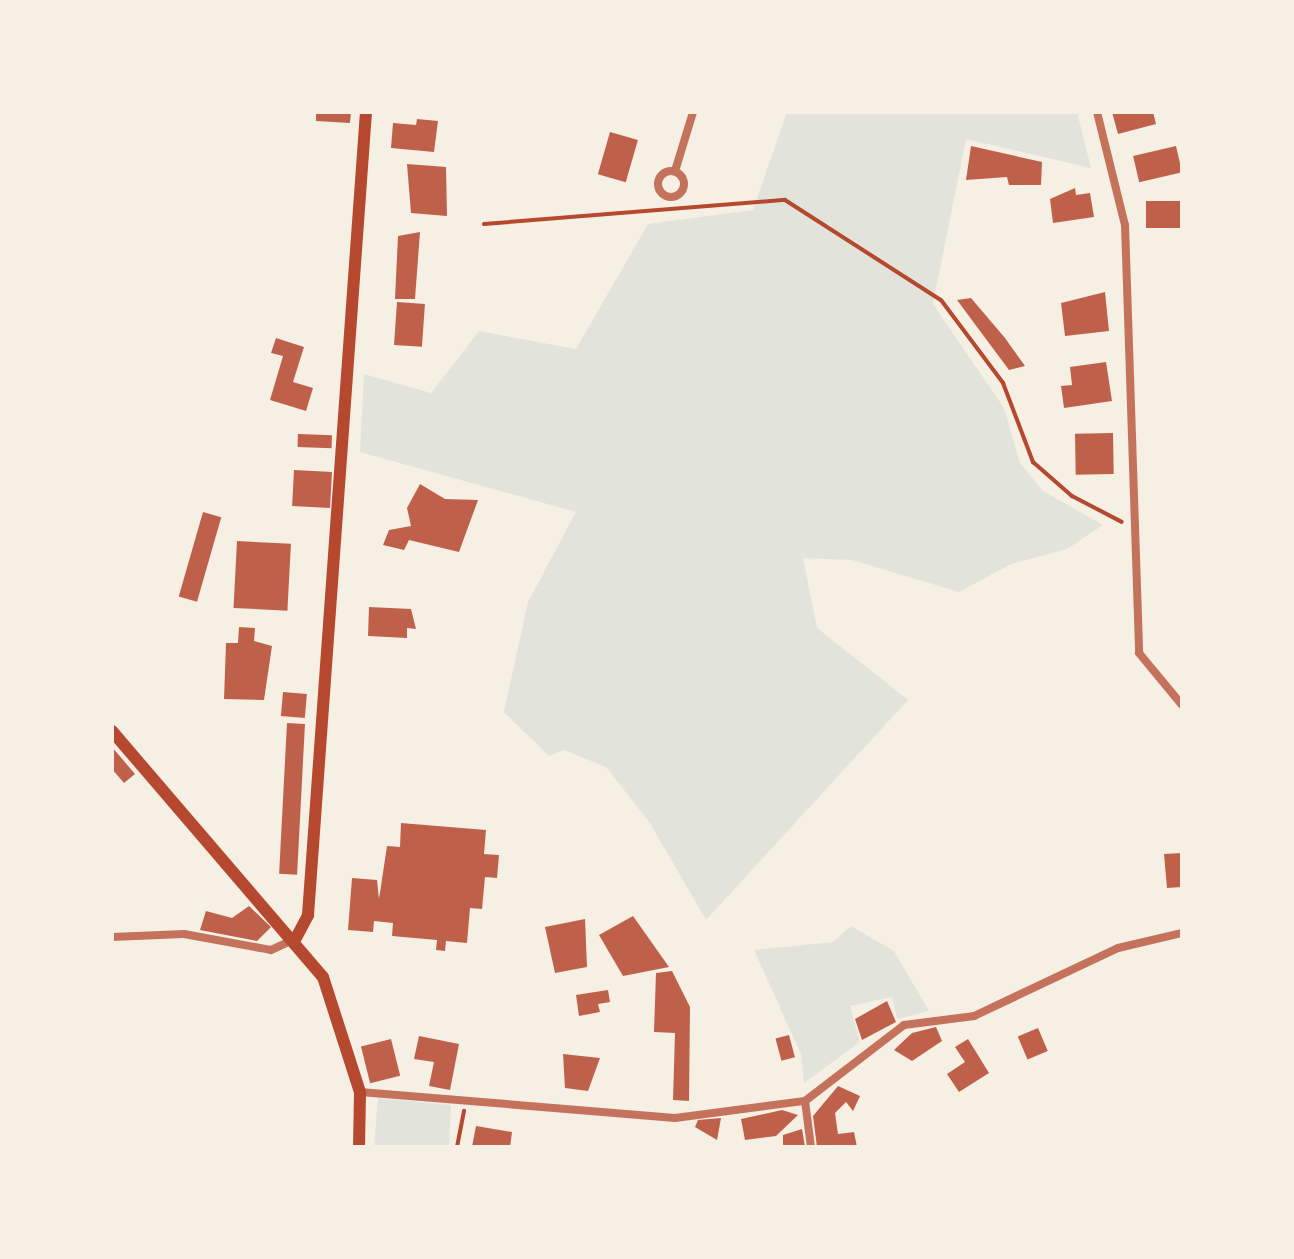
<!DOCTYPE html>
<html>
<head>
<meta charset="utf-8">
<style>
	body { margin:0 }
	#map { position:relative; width:1294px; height:1259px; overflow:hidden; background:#f6efe4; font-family:Arial,sans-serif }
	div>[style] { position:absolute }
	.green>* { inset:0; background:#e2e4dc }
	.building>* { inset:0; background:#bf614a; transform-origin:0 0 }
	.path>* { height:4px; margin:-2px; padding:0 2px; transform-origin:2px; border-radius:2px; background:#b5482f }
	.minor>* { height:8px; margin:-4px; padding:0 4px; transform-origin:4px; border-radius:4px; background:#c5725c }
	.minor>.ring { margin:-4px; padding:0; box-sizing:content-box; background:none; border:8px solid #c5725c; border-radius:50% }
	.secondary>* { height:12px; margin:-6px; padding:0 6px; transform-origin:6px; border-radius:6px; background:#b5482f }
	span { translate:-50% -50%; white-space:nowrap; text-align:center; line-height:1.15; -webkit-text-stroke:8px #f6efe4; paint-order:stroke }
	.frame { position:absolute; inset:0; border:114px solid #f6efe4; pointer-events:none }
</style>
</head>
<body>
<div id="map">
	<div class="green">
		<div style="clip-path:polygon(787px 112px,1077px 112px,1091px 168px,966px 139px,933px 304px,1004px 408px,1020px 463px,1043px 491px,1103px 525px,1067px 549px,1011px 564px,959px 592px,852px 560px,803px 558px,817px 628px,908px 700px,706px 920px,650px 823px,606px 767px,564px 750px,549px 756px,504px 712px,528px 602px,576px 512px,360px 452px,364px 374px,431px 393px,479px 331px,576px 349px,648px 224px,753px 210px)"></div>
		<div style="clip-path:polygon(851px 926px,894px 951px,929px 1011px,897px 1019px,892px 997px,850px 1006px,860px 1042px,804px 1083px,801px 1054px,754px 950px,833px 942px)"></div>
		<div style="clip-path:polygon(378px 1098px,451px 1105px,449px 1147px,374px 1147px)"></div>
	</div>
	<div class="building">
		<div style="clip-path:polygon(316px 112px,351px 112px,350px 123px,316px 121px)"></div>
		<div style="clip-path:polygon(1112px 112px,1153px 112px,1156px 124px,1118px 134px)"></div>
		<div style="clip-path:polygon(417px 119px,438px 121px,434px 152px,391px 148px,393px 123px,416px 125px)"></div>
		<div style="left:610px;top:132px;width:29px;height:44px;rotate:16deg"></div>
		<div style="clip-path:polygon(971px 146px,1042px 162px,1041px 185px,1009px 185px,1007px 177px,966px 180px)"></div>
		<div style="left:1176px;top:146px;width:27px;height:44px;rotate:77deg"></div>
		<div style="clip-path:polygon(407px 164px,446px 167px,447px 216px,411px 213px)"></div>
		<div style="clip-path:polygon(1075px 188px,1076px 195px,1090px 193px,1094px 217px,1053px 223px,1050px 199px)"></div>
		<div style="left:1182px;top:201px;width:27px;height:36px;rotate:90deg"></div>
		<div style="clip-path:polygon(420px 232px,415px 299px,395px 299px,398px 236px)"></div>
		<div style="clip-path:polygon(1105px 292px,1109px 331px,1065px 336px,1061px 303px)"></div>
		<div style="clip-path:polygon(971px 298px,1005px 338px,1025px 366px,1009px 370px,957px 300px)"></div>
		<div style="left:397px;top:302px;width:28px;height:43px;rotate:4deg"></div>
		<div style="clip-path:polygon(276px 338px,304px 347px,293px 382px,313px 388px,306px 411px,270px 400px,283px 356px,271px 353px)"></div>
		<div style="clip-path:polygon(1106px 362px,1112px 401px,1064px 408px,1061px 386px,1072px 385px,1070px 367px)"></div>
		<div style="left:1113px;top:433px;width:41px;height:38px;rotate:89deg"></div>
		<div style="left:298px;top:434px;width:34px;height:13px;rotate:2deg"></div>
		<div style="left:294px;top:470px;width:38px;height:36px;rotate:3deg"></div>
		<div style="clip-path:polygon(420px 484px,445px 499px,478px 500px,459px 552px,409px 540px,404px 550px,383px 545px,389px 530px,411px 526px,407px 508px)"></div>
		<div style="left:203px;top:512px;width:19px;height:88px;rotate:16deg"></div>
		<div style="left:237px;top:541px;width:54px;height:67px;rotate:3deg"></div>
		<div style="clip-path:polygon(369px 607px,411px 609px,416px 629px,407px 628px,407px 638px,368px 636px)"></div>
		<div style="clip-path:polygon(239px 627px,255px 628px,254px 641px,272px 646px,264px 700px,224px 699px,226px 643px,238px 643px)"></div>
		<div style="left:283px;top:692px;width:24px;height:24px;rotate:5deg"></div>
		<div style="left:287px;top:723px;width:18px;height:151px;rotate:3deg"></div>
		<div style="clip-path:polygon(112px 747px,135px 774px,124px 783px,112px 769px)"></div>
		<div style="clip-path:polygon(401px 823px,486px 830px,484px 854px,499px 855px,497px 878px,485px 877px,482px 909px,470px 908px,467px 943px,446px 941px,445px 951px,436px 950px,437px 940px,392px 936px,393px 923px,374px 921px,373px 932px,348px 930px,352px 878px,377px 880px,379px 899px,387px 846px,400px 847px)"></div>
		<div style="clip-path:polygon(1182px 853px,1182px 887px,1167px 888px,1164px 854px)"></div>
		<div style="clip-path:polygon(249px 906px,271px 927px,257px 941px,200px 930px,206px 911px,232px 918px)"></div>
		<div style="clip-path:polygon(633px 916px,669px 967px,623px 976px,599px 935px)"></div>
		<div style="clip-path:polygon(585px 919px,587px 967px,555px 973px,545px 927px)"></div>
		<div style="clip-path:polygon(672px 971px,690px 1007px,689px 1101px,673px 1100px,675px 1033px,654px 1032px,656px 973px)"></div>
		<div style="clip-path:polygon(608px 990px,610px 1002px,598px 1004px,600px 1012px,579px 1016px,576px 995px)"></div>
		<div style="clip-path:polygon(887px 1001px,896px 1022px,862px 1040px,855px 1019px)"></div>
		<div style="clip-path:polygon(936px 1027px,942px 1041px,912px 1061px,894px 1050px,912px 1033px)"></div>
		<div style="left:1038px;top:1028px;width:25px;height:22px;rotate:67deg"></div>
		<div style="left:789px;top:1035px;width:23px;height:14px;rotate:75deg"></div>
		<div style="clip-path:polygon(419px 1036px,459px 1044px,450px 1090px,429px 1086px,434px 1062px,414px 1059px)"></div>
		<div style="left:391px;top:1039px;width:38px;height:31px;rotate:76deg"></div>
		<div style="clip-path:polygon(968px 1039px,989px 1073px,959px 1092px,947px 1074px,965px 1062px,955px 1047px)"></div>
		<div style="clip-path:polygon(563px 1054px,600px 1058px,588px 1091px,565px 1088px)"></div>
		<div style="clip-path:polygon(838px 1086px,860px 1096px,853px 1111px,846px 1102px,835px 1113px,838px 1134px,854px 1132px,857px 1147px,817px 1147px,813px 1116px)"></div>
		<div style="clip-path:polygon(782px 1110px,798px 1115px,776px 1136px,745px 1140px,741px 1119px)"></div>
		<div style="clip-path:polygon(721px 1118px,717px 1140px,695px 1127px,698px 1120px)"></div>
		<div style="clip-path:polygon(476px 1126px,512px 1132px,510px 1147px,472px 1147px)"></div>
		<div style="clip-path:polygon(802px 1129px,805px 1147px,783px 1147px,783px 1135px)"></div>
	</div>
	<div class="path">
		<div style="left:484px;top:224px;width:302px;rotate:-4.6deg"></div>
		<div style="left:785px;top:200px;width:185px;rotate:32.7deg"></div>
		<div style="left:941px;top:300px;width:104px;rotate:53.2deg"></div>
		<div style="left:1003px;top:383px;width:85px;rotate:69.2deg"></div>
		<div style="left:1033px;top:462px;width:52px;rotate:41.1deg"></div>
		<div style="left:1072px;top:496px;width:56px;rotate:27.5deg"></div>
		<div style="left:457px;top:1147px;width:37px;rotate:-79deg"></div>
	</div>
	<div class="minor">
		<div style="left:1097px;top:112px;width:116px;rotate:76.1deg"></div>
		<div style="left:1125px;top:225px;width:428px;rotate:88.1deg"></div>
		<div style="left:1139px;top:653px;width:67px;rotate:50.4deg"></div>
		<div class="ring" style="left:658px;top:171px;width:18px;height:18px"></div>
		<div style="left:675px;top:171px;width:62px;rotate:-73deg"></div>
		<div style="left:112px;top:937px;width:72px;rotate:-2.4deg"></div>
		<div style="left:184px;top:934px;width:88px;rotate:10.4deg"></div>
		<div style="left:271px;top:950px;width:26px;rotate:-25deg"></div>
		<div style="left:360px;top:1092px;width:316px;rotate:4.7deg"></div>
		<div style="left:675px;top:1118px;width:131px;rotate:-7.5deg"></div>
		<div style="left:805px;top:1101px;width:125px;rotate:-37.5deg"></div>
		<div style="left:904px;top:1025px;width:71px;rotate:-7.3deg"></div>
		<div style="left:974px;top:1016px;width:159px;rotate:-25.3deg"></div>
		<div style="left:1118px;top:948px;width:66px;rotate:-13.2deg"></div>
		<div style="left:805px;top:1101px;width:46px;rotate:82.6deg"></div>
	</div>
	<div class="secondary">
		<div style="left:112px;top:731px;width:324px;rotate:49.4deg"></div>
		<div style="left:323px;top:977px;width:121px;rotate:72.2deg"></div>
		<div style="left:360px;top:1092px;width:55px;rotate:91deg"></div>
		<div style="left:296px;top:938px;width:26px;rotate:-62deg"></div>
		<div style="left:308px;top:915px;width:805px;rotate:-85.87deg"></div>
	</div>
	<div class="frame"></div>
</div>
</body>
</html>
